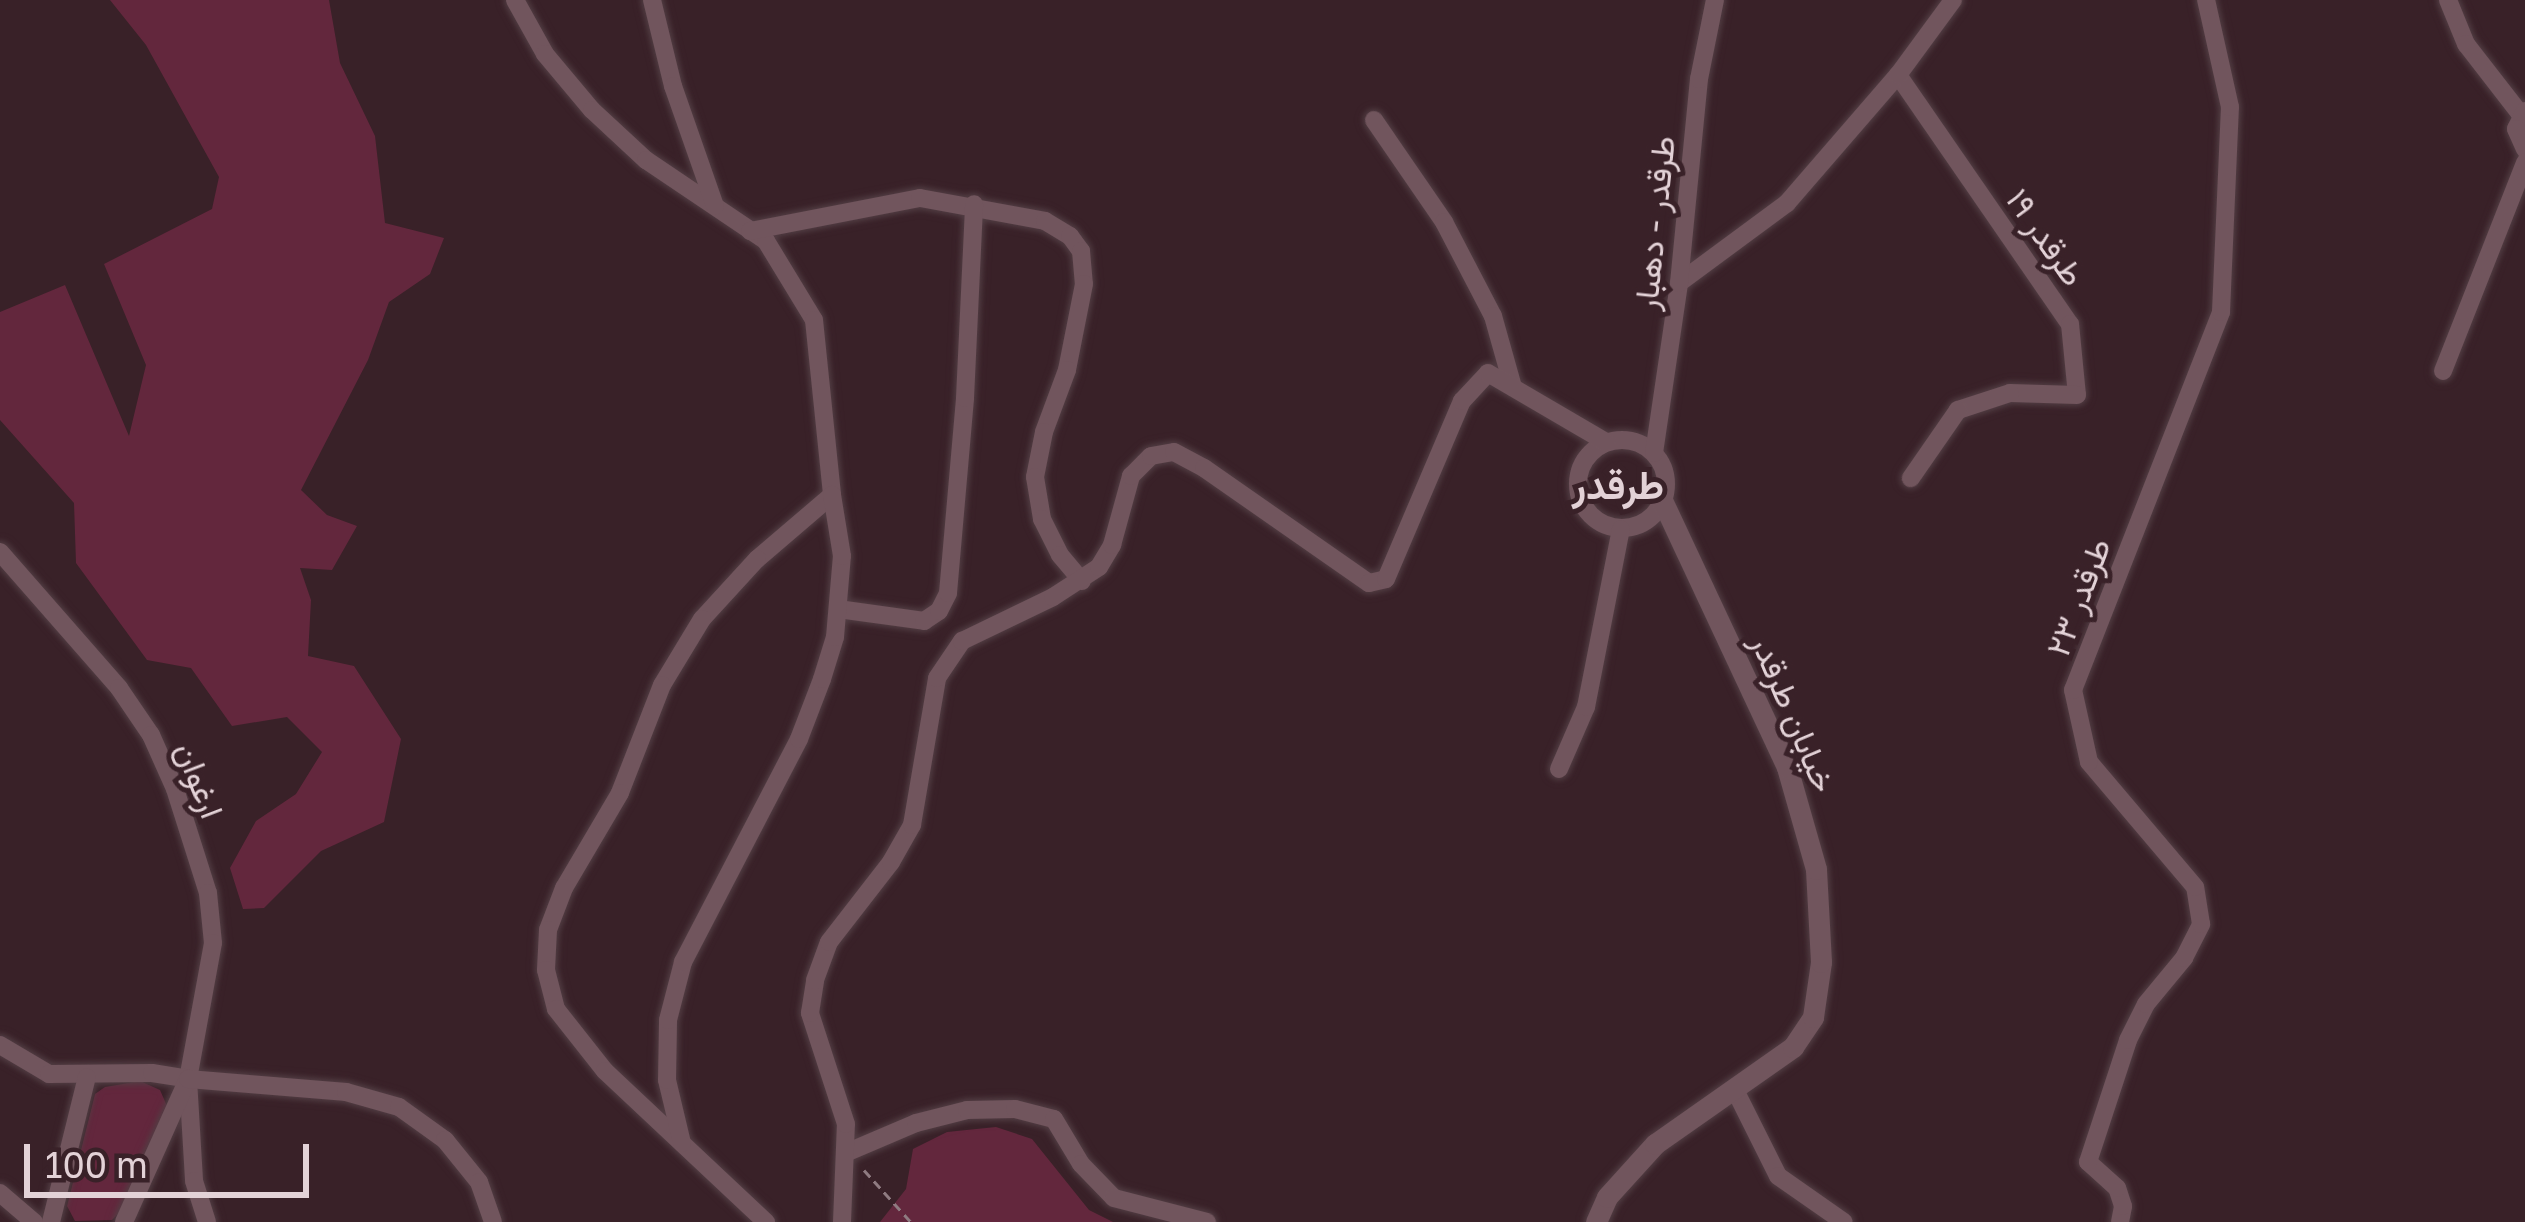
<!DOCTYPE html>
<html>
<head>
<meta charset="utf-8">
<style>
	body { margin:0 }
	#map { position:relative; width:2525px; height:1222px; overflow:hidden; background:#392128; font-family:"Golos Text",Vazirmatn,sans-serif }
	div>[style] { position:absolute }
	.green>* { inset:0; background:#63273d }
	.path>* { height:3px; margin-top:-1.5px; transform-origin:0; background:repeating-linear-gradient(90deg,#8f7b81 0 9px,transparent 0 15px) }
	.roads { filter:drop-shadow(0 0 3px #523e44) drop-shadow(0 0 3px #523e44) }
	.minor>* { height:18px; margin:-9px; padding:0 9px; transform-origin:9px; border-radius:9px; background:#71555d }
	.minor>.ring { margin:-9px; padding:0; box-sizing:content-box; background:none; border:18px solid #71555d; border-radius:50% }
	.tertiary>* { height:21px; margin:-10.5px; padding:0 10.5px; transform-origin:10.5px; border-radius:10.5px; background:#71555d }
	span { translate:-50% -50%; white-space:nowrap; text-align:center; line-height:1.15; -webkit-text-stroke:10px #392128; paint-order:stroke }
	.street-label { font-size:33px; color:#e3d2d7 }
	.quarter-label { font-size:39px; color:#e3d2d7; font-weight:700 }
	.scale { position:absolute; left:24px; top:1144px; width:285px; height:54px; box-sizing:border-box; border:6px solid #e3d2d7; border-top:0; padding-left:15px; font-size:36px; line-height:42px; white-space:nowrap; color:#e3d2d7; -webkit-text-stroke:9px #392128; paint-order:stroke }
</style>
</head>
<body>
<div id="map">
	<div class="green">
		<div style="clip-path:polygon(110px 0,329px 0,340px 63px,375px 136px,385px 223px,444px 238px,430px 274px,389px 302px,368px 360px,301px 490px,327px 515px,357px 526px,332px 570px,300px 568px,311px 600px,308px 656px,354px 666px,401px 739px,384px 822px,321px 851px,264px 908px,243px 909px,230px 868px,256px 821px,296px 794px,322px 752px,287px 717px,232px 726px,191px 668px,147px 660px,76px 563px,74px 503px,0 420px,0 312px,65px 285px,129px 436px,146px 365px,104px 264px,212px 209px,219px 177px,146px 45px)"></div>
		<div style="clip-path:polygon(140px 1081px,160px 1090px,167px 1106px,118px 1214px,112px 1220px,75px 1221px,67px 1206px,95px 1094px,105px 1087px)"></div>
		<div style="clip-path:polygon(996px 1127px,1032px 1139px,1089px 1210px,1113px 1222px,880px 1222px,906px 1189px,913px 1149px,947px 1132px)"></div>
	</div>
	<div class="path">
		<div style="left:864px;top:1170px;width:70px;rotate:47.9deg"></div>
	</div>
	<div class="roads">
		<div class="minor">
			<div style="left:515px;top:0;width:62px;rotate:60.9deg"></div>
			<div style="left:545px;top:54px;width:73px;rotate:50deg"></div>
			<div style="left:592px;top:110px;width:74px;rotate:42.8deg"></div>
			<div style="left:646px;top:160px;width:145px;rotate:34deg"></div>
			<div style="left:766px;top:241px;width:92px;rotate:58.7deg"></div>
			<div style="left:814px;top:320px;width:176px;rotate:84.1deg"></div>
			<div style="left:832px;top:495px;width:99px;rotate:139.5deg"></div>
			<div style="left:757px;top:559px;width:81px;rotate:132.5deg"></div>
			<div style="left:702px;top:619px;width:77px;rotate:121.2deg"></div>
			<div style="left:662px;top:685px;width:116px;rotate:111.3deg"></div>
			<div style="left:620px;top:793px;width:110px;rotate:120.5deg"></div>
			<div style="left:564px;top:888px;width:45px;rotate:110.9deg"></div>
			<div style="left:548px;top:930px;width:40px;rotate:92.9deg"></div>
			<div style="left:546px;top:970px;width:40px;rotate:75.6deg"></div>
			<div style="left:556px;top:1009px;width:79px;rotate:51.7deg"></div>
			<div style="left:605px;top:1071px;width:221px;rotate:43.2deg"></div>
			<div style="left:652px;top:0;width:89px;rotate:76.3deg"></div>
			<div style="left:673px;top:86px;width:127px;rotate:70.7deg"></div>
			<div style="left:2448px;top:0;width:48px;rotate:67.8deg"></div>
			<div style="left:2466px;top:44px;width:90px;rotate:52.2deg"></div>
			<div style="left:1898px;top:75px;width:303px;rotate:55.4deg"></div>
			<div style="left:2070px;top:324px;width:71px;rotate:84.4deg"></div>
			<div style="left:2077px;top:395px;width:67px;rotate:-178.3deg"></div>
			<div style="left:2010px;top:393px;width:55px;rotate:161.9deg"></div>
			<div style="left:1958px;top:410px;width:83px;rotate:124.7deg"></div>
			<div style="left:2525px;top:111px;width:20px;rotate:117deg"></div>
			<div style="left:2516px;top:129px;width:22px;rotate:66deg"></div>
			<div style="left:1374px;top:120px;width:124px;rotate:55.5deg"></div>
			<div style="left:1444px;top:222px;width:106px;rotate:62.5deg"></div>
			<div style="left:1493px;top:316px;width:74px;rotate:74.3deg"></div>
			<div style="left:750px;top:231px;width:173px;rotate:-11deg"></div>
			<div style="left:920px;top:198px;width:127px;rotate:10.4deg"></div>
			<div style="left:1045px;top:221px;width:29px;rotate:31deg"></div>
			<div style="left:1070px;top:236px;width:19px;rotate:54deg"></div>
			<div style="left:1081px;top:251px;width:33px;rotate:85deg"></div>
			<div style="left:1084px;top:284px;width:88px;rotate:101.2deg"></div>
			<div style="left:1067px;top:370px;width:66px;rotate:110.4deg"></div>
			<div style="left:1044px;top:432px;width:46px;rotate:101.3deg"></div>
			<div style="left:1035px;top:477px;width:43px;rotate:80.5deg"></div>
			<div style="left:1042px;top:519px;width:40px;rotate:63.4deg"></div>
			<div style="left:1060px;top:555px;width:34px;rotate:50deg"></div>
			<div style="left:1679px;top:283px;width:134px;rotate:-36.5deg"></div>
			<div style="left:1787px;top:203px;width:169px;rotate:-49.1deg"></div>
			<div style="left:1898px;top:75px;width:93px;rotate:-53.7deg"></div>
			<div style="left:2443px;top:371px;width:224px;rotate:-68.5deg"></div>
			<div class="ring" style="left:1578px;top:440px;width:70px;height:70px"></div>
			<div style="left:1654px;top:453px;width:172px;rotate:-81.6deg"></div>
			<div style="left:1679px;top:283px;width:205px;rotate:-84.4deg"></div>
			<div style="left:1699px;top:79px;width:81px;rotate:-78.6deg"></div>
			<div style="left:0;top:552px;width:181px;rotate:48.8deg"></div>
			<div style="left:119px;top:688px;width:57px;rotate:55.8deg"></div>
			<div style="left:151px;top:735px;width:59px;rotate:66deg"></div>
			<div style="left:175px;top:789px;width:109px;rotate:72.4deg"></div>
			<div style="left:208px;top:893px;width:50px;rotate:84.3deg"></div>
			<div style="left:213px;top:943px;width:138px;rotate:100.4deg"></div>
			<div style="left:188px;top:1079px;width:102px;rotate:86.6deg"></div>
			<div style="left:194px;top:1181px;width:43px;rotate:72.4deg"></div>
			<div style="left:838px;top:609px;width:87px;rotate:7.9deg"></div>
			<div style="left:924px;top:621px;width:18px;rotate:-34deg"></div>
			<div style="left:939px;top:611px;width:20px;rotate:-63deg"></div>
			<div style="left:948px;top:593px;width:196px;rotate:-85deg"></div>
			<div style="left:965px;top:398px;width:194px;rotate:-87.3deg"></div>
			<div style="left:1559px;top:769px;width:68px;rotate:-66.5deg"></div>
			<div style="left:1586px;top:707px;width:181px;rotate:-78.9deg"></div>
			<div style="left:0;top:1045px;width:57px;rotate:30.6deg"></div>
			<div style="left:49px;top:1074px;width:103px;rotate:-0.6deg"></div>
			<div style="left:152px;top:1073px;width:36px;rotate:9deg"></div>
			<div style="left:1734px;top:1088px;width:98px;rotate:63.4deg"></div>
			<div style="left:1778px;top:1176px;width:80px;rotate:34.9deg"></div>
			<div style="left:682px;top:1143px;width:65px;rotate:-103.4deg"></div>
			<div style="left:667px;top:1080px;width:60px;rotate:-89deg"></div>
			<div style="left:668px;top:1020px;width:60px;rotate:-75.5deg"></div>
			<div style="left:683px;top:962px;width:251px;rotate:-62.5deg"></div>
			<div style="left:799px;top:739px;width:64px;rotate:-69deg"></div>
			<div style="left:822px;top:679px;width:44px;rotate:-72.8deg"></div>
			<div style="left:835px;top:637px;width:81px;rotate:-85.1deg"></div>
			<div style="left:842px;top:556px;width:62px;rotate:-99.3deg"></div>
			<div style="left:848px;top:1152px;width:74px;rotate:-23.1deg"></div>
			<div style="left:916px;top:1123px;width:53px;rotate:-14.3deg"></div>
			<div style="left:967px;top:1110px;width:48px;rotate:-1.2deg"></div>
			<div style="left:1015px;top:1109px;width:40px;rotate:14.4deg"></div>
			<div style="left:1054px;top:1119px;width:52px;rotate:59deg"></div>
			<div style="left:1081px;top:1164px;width:47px;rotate:45.9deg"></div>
			<div style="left:1114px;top:1198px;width:96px;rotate:14.5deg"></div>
			<div style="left:0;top:1193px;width:45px;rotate:40.5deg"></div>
			<div style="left:51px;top:1222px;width:149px;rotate:-76.1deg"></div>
			<div style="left:124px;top:1222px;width:157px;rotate:-65.9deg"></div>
			<div style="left:188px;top:1079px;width:159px;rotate:4.7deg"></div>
			<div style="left:346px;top:1092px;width:55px;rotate:15.8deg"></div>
			<div style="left:399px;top:1107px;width:57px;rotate:35.7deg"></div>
			<div style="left:445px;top:1140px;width:54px;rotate:51deg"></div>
			<div style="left:479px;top:1182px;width:42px;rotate:70.7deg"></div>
			<div style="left:842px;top:1222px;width:98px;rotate:-87.7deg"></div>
			<div style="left:846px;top:1124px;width:117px;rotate:-108deg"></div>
			<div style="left:810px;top:1013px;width:33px;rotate:-81deg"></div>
			<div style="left:815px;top:980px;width:40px;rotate:-69.8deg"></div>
			<div style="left:829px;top:942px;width:101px;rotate:-52.2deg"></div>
			<div style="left:891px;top:862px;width:43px;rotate:-60.4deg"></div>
			<div style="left:912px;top:825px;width:149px;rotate:-80.3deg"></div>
			<div style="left:937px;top:678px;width:45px;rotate:-56deg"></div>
			<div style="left:962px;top:641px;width:101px;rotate:-25.8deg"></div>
			<div style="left:1053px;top:597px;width:55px;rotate:-33.1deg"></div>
			<div style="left:1099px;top:567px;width:26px;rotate:-59deg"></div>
			<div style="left:1112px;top:545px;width:72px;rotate:-74.6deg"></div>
			<div style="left:1131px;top:476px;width:28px;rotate:-45deg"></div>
			<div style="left:1151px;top:456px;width:23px;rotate:-10deg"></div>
			<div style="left:1174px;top:452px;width:34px;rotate:28deg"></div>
			<div style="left:1204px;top:468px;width:201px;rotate:34.9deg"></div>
			<div style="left:1369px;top:583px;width:17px;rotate:-13deg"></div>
			<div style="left:1386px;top:579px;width:194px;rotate:-66.9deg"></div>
			<div style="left:1462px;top:401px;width:38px;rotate:-47deg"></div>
			<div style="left:1488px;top:373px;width:137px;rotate:30.3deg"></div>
			<div style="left:2120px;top:1222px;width:16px;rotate:-79deg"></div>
			<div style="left:2123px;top:1206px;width:19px;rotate:-108deg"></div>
			<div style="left:2117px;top:1188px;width:39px;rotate:-138deg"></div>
			<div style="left:2088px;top:1162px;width:128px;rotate:-71.8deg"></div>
			<div style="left:2128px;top:1040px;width:40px;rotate:-63.4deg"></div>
			<div style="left:2146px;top:1004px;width:60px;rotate:-50.4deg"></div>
			<div style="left:2184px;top:958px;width:38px;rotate:-63deg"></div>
			<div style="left:2201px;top:924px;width:37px;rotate:-99deg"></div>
			<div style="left:2195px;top:887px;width:164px;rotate:-130.3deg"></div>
			<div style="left:2089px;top:762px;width:74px;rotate:-102.5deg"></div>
			<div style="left:2073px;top:690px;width:406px;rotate:-68.6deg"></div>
			<div style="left:2221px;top:312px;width:205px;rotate:-87.5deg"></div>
			<div style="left:2230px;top:107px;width:110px;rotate:-102.6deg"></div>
		</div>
		<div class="tertiary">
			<div style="left:1596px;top:1222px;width:27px;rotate:-66deg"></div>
			<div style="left:1607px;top:1197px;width:72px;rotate:-47.8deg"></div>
			<div style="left:1655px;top:1144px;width:169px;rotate:-35.1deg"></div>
			<div style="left:1793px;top:1047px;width:36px;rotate:-56deg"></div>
			<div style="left:1813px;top:1017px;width:56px;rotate:-81.7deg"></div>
			<div style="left:1821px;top:962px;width:93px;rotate:-93.1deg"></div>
			<div style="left:1816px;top:869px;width:106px;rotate:-105.9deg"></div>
			<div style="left:1787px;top:767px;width:293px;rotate:-115.1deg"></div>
		</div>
	</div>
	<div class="street-label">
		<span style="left:1654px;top:223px;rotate:-84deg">طرقدر - دهبار</span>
		<span style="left:2046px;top:237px;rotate:55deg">طرقدر ۱۹</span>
		<span style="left:2078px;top:597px;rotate:-69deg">طرقدر ۲۳</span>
		<span style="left:1794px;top:713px;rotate:67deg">خیابان طرقدر</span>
		<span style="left:200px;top:780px;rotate:69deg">ارغوان</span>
	</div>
	<div class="quarter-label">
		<span style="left:1618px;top:485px">طرقدر</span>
	</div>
	<div class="scale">100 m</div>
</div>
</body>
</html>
